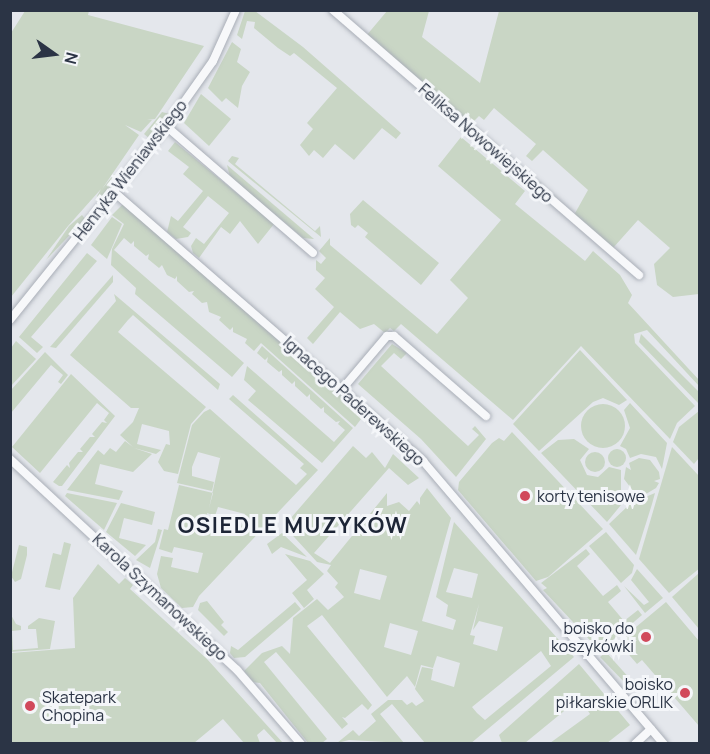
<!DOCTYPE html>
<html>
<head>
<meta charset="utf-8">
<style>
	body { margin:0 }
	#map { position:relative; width:710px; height:754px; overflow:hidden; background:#e4e7ec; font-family:Manrope,sans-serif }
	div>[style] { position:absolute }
	.green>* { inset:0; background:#c9d6c5 }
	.round { border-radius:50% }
	.roads { filter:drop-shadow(0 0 2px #a9aeb7) drop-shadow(0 0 2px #a9aeb7) }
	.street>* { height:8px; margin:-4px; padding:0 4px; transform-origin:4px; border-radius:4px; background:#f7f8fa }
	.dots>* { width:16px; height:16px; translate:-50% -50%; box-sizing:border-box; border:3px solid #f4f6f9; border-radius:50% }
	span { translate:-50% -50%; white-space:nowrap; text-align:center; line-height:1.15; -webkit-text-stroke:6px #f4f6f9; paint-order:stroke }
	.street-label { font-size:16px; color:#2b3445 }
	.poi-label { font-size:16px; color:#2b3445 }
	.left { translate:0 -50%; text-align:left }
	.right { translate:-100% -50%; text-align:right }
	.district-label { font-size:22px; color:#1d2536; font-weight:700; letter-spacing:1.5px }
	.frame { position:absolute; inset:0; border:12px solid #2b3445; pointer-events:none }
	.north { position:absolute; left:24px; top:24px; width:60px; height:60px; -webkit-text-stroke:4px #f4f6f9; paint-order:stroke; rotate:104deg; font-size:16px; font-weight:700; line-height:24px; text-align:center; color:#2b3445 }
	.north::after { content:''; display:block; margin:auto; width:21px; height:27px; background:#2b3445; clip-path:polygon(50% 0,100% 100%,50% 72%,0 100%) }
</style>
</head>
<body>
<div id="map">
	<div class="green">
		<div style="clip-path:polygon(25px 11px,89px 11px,88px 15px,204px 46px,155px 119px,147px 120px,152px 120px,141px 132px,125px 125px,139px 135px,102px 189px,114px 174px,117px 180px,100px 202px,97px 196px,101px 189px,68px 226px,11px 297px,11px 33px)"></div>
		<div style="clip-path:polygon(245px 11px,255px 11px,303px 47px,401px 133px,396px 139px,382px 128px,354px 160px,335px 144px,323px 158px,314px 150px,309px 156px,300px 145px,313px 129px,307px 123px,337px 88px,294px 53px,290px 56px,278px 48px,254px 28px,255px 22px,247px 21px,242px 39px,237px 35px)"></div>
		<div style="clip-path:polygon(387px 11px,429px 11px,422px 37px,480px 83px,499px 11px,699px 11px,699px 294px,673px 297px,657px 285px,654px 264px,670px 248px,638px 220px,613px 248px,574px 215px,588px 190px,543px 150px,532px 161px,526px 156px,536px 144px,494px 108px,484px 120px,479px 116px,469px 126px,366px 36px)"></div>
		<div style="clip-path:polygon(232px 42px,241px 49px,237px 62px,250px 72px,242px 86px,238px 108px,226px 98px,222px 102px,208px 88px)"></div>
		<div style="clip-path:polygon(201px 94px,231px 119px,209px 146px,184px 123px)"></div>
		<div style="clip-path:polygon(162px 112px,170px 114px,150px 139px,144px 134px)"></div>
		<div style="clip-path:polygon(461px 137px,525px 191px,515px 204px,585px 261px,593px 251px,620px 275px,632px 295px,628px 303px,699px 380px,699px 386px,647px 330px,634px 334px,635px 343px,695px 406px,677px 423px,670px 439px,581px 346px,513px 420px,401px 324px,394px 331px,390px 328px,385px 333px,374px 324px,360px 329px,340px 312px,313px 344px,307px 338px,334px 307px,315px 289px,325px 278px,316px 270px,316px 260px,321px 264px,326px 258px,319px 251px,330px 238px,330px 245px,437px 334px,468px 298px,450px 280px,501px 220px,438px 166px)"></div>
		<div style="clip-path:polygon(175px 142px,274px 224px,258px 244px,240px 221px,230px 234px,221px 227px,199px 258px,193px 253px,191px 246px,196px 238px,204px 244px,229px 213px,208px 196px,183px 227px,191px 233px,188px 237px,176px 239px,167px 232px,171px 216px,178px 221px,203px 191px,183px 174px,189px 167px,168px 151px)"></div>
		<div style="clip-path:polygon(232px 156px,239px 158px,235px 164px,315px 231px,320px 226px,321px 237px,228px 161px)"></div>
		<div style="clip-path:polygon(227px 165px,314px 239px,303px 238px,230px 177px)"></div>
		<div style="clip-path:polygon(363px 200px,439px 263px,421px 285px,365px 237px,368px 233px,358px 225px,355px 228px,351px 225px,350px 214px)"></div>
		<div style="clip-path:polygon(123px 204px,359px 411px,361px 419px,355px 427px,261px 343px,254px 351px,245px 343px,247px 339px,233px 332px,233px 327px,230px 330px,219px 320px,221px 317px,209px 312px,207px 302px,202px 303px,192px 294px,194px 291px,189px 292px,177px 281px,177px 276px,175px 279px,167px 275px,162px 265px,159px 268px,148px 259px,149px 254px,146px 256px,134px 246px,134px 241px,131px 244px,124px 238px,114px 250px,244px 363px,232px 377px,135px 294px,136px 288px,111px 265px,112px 249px,124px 224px,112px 215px)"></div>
		<div style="clip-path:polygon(82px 215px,85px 219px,46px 260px,69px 226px)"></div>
		<div style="clip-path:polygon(112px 217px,122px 224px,107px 259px,91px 245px)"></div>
		<div style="clip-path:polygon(87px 253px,97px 261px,31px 337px,43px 347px,37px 353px,19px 337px)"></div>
		<div style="clip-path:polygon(113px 275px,113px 282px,56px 348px,50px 347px)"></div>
		<div style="clip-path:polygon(114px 294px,220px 384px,218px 390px,133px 315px,128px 320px,118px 332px,206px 407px,191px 424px,178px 474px,164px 471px,158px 462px,166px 444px,170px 445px,169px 431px,142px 424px,137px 444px,161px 450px,156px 454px,134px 448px,152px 454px,133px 472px,100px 464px,95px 484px,123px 491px,119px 500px,67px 490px,98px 450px,104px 455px,110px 448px,116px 452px,125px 441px,133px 447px,120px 435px,133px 422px,139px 408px,131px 408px,70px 355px,116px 301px)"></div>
		<div style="clip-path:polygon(641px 334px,699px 392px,699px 404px,639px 342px)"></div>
		<div style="clip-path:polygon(16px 341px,36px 359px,11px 386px,11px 348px)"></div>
		<div style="clip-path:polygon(392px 344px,407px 353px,401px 359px,394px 353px,381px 366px,468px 446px,479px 435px,472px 429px,475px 426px,486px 439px,456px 477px,421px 439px,358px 384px)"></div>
		<div style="clip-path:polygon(262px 346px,353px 428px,322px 463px,248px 400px,256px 391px,244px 380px,247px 366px,334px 442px,345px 430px,338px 424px,340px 421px,336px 422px,324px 412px,324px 407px,321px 409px,310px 399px,310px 394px,307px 397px,295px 386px,295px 381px,292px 384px,282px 375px,282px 370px,279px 372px,267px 362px,268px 357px,265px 360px,257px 353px)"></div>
		<div style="clip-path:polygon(580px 350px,627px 400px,619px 405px,603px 398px,593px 402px,539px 451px,513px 424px)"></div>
		<div style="clip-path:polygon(45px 352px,68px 375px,61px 384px,58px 382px,63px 375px,51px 365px,11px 413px,11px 390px)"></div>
		<div style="clip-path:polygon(71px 374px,115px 416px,62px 486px,59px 486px,53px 482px,67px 465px,70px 468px,69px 463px,78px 452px,83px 452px,80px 449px,90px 437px,95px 437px,92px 434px,102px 422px,107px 423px,104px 420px,109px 413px,97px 403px,40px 473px,12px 447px)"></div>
		<div style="clip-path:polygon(evenodd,233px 395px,318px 470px,199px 596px,193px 607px,182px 608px,161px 588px,157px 574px,161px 556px,173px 558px,171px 567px,198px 573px,203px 553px,174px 547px,172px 553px,159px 549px,164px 529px,168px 530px,179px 485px,213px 493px,209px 508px,221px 454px,220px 458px,198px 452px,192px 467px,192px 476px,214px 482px,212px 491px,177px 483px,192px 425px,204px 412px,210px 409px,296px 485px,307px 474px,300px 468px,304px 464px,229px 399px,233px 395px,218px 507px,245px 514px,239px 534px,209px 527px,207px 513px,215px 516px,218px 507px)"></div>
		<div style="clip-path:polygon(630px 403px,667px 443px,662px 469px,656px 457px,641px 454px,630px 458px,626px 449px,620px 446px,630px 428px,624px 410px)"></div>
		<div class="round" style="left:581px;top:404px;width:44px;height:44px"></div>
		<div style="clip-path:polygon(699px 411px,699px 458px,694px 464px,673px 442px,679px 427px)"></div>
		<div style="clip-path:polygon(512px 432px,603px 529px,548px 577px,536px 581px,458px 490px,459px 482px,492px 443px,499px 438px,504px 441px)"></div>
		<div style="clip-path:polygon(574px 439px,589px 449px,580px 460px,587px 475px,598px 477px,609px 467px,621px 470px,621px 505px,607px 522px,541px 453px,558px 440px)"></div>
		<div style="clip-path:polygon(evenodd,353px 446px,366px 458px,372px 452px,385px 468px,393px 454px,419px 478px,408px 485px,389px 468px,314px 553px,330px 563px,387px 493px,387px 506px,399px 502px,409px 511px,417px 501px,420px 505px,420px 498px,427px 488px,451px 518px,422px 621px,453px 630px,456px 620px,446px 616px,448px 605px,436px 597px,454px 522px,574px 657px,470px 744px,425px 743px,392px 704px,380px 714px,404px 743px,349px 740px,337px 743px,353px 730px,359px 736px,376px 721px,371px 714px,388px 700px,402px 700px,407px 705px,412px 702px,416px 706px,424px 701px,415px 689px,422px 667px,433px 669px,431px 680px,454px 687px,460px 663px,437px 656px,433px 668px,421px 665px,415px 687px,407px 676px,387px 697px,322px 615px,307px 626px,372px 705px,368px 710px,362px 704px,345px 718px,342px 717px,348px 724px,342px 729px,276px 652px,264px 662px,327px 739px,322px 743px,308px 743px,260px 683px,253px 682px,244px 671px,262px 653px,282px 646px,290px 654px,293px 618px,317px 599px,328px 610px,344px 597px,335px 587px,338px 583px,327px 571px,331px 565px,317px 562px,284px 526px,353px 446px,454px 568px,478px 574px,472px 598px,446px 592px,454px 568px,353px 446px,360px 569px,387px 576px,380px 600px,354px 593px,360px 569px,353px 446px,479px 604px,473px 630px,479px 621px,503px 627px,497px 651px,473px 644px,475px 636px,470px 635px,479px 604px,353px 446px,390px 623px,418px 631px,411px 655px,384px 647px,390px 623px,353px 446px,541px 651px,551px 666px,485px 720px,477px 713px,472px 707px,541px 651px)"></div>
		<div style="clip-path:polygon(672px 447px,699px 476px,700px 568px,669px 593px,639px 559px)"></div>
		<div class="round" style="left:608px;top:449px;width:18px;height:18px"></div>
		<div class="round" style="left:585px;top:452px;width:20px;height:20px"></div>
		<div style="clip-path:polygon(639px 458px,650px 460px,659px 472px,660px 479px,654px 481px,659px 483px,656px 488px,646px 494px,634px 492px,624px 479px,626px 467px,631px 470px,629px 463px)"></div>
		<div style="clip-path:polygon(67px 493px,117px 503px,104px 530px,65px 496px)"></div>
		<div style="clip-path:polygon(655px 493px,652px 504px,636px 555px,609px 524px,631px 503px)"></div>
		<div style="clip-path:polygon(121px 503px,155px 512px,152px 525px,124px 518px,119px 538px,146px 545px,135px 556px,106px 532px)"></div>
		<div style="clip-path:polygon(158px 529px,162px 530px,150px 568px,136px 560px,155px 542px)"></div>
		<div style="clip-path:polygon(606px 532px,634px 565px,632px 573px,621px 583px,589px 546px)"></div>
		<div style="clip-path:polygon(282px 533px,307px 557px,281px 547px,272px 554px,267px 544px)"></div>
		<div style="clip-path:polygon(64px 542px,71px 544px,60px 590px,45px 587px,53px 553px,61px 555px)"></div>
		<div style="clip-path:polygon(19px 545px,27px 547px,27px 555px,21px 579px,15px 582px,11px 576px)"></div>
		<div style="clip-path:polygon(586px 549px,590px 554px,577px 566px,603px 596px,617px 585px,621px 591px,608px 602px,624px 621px,638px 610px,642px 615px,600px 651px,543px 590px,547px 588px,541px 583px)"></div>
		<div style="clip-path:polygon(285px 554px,310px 561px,324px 574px,307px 590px,314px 599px,304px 608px,292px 593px,307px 580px)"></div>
		<div style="clip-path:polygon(98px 564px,119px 584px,125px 578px,133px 585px,130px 589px,207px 659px,283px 743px,277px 743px,264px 729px,257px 735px,260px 743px,244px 743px,223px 719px,194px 743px,11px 743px,11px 653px,75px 648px,73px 598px)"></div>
		<div style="clip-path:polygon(637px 569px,663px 598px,645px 613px,624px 586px,644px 605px,649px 602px,631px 580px)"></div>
		<div style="clip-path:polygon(699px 573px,699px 629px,672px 597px)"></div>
		<div style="clip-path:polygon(207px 601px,224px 622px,221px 625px,228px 632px,224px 636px,198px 610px,200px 603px)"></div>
		<div style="clip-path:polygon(295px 602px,301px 609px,245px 657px,234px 658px,230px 653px,231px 646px,238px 650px)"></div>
		<div style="clip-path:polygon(666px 602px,699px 641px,699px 726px,642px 660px,637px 664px,618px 642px)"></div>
		<div style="clip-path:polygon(10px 613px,16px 624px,21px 626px,21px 630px,12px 631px,13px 650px,38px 648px,36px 629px,28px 629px,28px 626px,39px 618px,55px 621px,50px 649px,11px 652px)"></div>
		<div style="clip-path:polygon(606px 652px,631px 680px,628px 686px,600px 657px)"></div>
		<div style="clip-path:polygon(579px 664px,630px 725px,607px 743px,550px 743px,590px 714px,580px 698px,525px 743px,502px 743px,499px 735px)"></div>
	</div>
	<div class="roads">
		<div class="street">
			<div style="left:333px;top:10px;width:405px;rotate:40.9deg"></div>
			<div style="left:166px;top:126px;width:194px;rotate:40.8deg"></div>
			<div style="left:114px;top:192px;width:410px;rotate:41deg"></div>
			<div style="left:423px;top:461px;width:372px;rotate:49.6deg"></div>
			<div style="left:10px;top:320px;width:267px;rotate:-51.2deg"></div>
			<div style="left:177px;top:112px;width:62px;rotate:-54.8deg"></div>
			<div style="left:213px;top:61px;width:56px;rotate:-65.7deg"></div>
			<div style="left:343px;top:388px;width:68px;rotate:-49.8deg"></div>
			<div style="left:387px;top:336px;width:7px"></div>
			<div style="left:394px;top:336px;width:122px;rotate:41deg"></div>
			<div style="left:10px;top:459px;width:310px;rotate:42.9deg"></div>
			<div style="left:237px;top:670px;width:98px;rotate:49.1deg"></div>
			<div style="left:635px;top:744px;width:22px;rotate:-43deg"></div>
		</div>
	</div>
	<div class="dots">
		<div style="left:525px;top:496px;background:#d1495b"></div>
		<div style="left:646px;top:637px;background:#d1495b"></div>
		<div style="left:685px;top:693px;background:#d1495b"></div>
		<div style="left:30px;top:706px;background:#d1495b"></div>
	</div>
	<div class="street-label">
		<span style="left:486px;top:143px;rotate:41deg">Feliksa Nowowiejskiego</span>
		<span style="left:130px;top:170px;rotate:-52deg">Henryka Wieniawskiego</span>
		<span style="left:354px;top:401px;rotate:42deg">Ignacego Paderewskiego</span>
		<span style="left:160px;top:597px;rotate:43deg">Karola Szymanowskiego</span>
	</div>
	<div class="poi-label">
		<span class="left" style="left:537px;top:496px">korty tenisowe</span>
		<span class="right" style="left:634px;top:637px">boisko do<br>koszykówki</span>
		<span class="right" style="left:673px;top:693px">boisko<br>piłkarskie ORLIK</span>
		<span class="left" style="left:42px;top:706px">Skatepark<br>Chopina</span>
	</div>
	<div class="district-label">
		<span style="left:293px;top:526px">OSIEDLE MUZYKÓW</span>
	</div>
	<div class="frame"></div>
	<div class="north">N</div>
</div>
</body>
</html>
